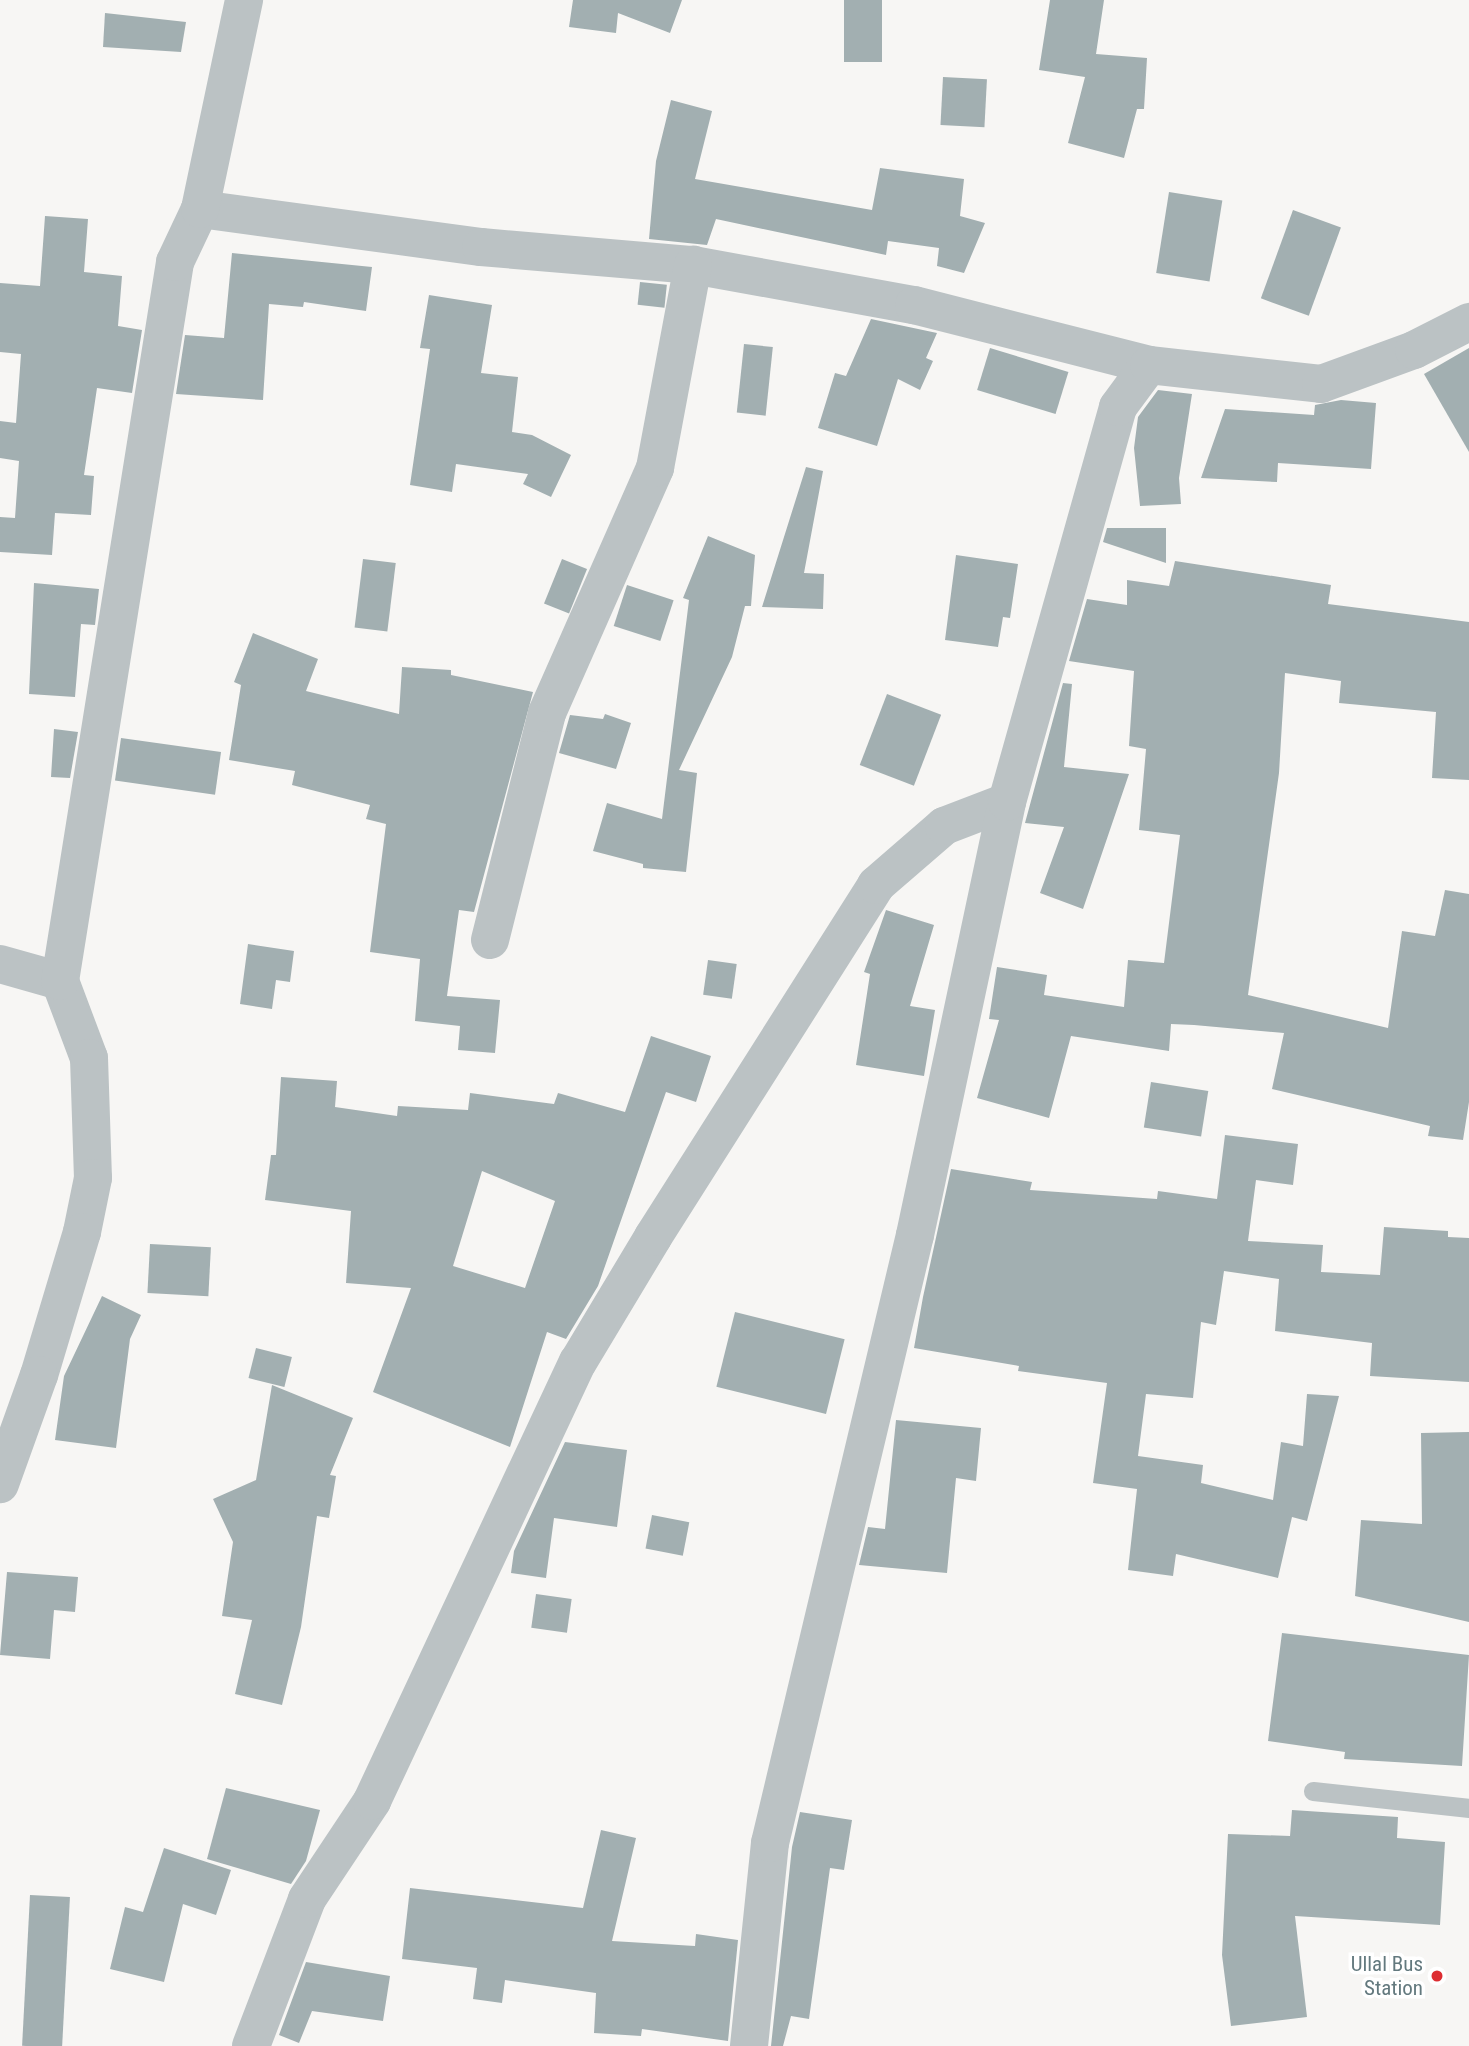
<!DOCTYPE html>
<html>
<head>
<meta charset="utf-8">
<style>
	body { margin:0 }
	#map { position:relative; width:1469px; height:2046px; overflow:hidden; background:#f7f6f4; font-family:"Roboto Condensed",sans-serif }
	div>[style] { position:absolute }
	.building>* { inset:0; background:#a2afb1; transform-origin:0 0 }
	.lane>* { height:19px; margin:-9.5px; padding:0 9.5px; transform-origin:9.5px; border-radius:9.5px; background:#bbc2c4 }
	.street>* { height:38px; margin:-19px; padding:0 19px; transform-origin:19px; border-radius:19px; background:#bbc2c4 }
	.dots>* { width:19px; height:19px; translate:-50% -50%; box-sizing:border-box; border:4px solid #fff; border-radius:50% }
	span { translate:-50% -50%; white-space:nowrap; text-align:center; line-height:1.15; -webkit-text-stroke:7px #fff; paint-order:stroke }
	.poi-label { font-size:21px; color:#63797e }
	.right { translate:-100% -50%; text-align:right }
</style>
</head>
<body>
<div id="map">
	<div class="building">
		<div style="clip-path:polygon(573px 0,682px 0,670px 33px,618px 13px,616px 33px,569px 27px)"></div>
		<div style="left:844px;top:0;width:38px;height:62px"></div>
		<div style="clip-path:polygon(1050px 0,1104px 0,1096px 54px,1147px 58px,1144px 109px,1137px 109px,1124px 158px,1068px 143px,1085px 77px,1039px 70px)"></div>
		<div style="clip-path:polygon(105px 13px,186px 22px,181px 52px,103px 47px)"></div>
		<div style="left:943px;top:77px;width:44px;height:48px;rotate:3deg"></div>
		<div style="clip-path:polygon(671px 100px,712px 111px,695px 179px,872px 210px,880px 168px,964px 179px,960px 216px,985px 223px,964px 273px,937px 266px,939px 248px,888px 241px,886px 255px,716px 219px,707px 245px,649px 239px,656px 161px)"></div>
		<div style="left:1169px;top:192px;width:54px;height:82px;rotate:9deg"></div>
		<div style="left:1293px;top:210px;width:51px;height:94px;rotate:20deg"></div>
		<div style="clip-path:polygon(45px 216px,88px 219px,84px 272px,122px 276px,118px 326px,142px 330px,132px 393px,97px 388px,84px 475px,94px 476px,91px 515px,55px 513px,52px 555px,0 552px,0 517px,15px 518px,19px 461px,0 458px,0 421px,16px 423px,21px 354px,0 352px,0 283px,40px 286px)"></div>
		<div style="clip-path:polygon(232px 253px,372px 267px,366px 311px,304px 302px,303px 307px,269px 304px,263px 400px,176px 394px,185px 335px,224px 338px)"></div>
		<div style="left:640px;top:282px;width:27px;height:23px;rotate:6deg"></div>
		<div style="clip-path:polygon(429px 295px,492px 305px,481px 373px,518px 377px,512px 432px,532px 435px,571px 455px,551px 497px,523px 484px,528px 474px,456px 464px,452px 492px,410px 485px,430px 349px,420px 348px)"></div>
		<div style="clip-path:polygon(871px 319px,937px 333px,926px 358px,933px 361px,920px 390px,898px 379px,877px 446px,818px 428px,835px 373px,846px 376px)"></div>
		<div style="left:744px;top:344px;width:29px;height:69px;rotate:6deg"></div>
		<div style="left:990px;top:348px;width:82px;height:44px;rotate:17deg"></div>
		<div style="clip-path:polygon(1469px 348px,1469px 452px,1424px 374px)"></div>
		<div style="clip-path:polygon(1158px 390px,1192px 394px,1179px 478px,1181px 504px,1140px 506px,1134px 448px,1138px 417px)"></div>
		<div style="clip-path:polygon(1341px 400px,1376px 403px,1371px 469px,1278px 463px,1277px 482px,1201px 478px,1225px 409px,1314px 415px,1315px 405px)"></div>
		<div style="clip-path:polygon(806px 467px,823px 471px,804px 573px,824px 574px,823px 609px,762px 607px)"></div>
		<div style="clip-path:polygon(1107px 528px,1166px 528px,1166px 563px,1103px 542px)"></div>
		<div style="clip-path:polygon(708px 536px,755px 555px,751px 606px,745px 606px,732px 657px,679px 770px,697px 773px,686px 872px,643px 868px,643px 864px,593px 851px,607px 803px,662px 819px,689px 600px,683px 598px)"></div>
		<div style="clip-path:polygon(956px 555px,1018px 564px,1010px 618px,1003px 617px,998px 647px,945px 640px)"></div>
		<div style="left:363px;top:559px;width:33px;height:69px;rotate:7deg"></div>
		<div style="left:562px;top:559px;width:27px;height:48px;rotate:22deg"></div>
		<div style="clip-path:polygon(1175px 561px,1331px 585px,1328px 604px,1469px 622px,1469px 780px,1432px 778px,1436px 712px,1339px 703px,1341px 681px,1285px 673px,1279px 773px,1248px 995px,1388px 1028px,1402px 931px,1435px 936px,1445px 890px,1469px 894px,1469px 1102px,1463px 1140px,1428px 1136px,1430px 1126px,1272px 1089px,1284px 1033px,1194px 1025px,1171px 1024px,1169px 1051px,1071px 1036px,1049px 1118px,977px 1098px,999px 1020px,989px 1019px,997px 967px,1047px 975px,1044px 995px,1124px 1007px,1128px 960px,1164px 963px,1180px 835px,1139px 830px,1146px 749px,1129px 746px,1134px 671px,1069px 661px,1087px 599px,1127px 605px,1127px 580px,1169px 586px)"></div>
		<div style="clip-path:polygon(34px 583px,99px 589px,95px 625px,81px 624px,75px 697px,29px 694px)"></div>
		<div style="left:627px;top:585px;width:49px;height:43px;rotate:18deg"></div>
		<div style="clip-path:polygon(253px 633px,318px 659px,306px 691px,399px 714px,402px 667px,451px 670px,451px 675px,533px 692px,474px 912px,459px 910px,447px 996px,500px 1000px,495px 1053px,458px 1050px,460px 1026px,415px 1021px,420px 959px,370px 952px,386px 824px,366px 819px,370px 805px,292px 785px,295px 771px,229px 760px,241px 685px,234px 682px)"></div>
		<div style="clip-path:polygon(1063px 683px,1072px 684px,1064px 767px,1129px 774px,1083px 909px,1040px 893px,1064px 827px,1025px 823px)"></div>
		<div style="left:887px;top:694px;width:58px;height:76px;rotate:21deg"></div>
		<div style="clip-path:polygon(605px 714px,631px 723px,616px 769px,559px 753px,570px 715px,603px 719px)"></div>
		<div style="clip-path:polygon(54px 729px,78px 732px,70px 778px,51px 777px)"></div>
		<div style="left:121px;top:738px;width:101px;height:43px;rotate:8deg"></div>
		<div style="clip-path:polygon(886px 910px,934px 925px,910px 1006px,935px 1010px,924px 1076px,856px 1065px,870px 974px,864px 972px)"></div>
		<div style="clip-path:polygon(248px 944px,294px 951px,290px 982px,276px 980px,272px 1009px,240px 1004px)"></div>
		<div style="left:708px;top:960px;width:29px;height:35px;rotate:8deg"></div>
		<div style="clip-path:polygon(evenodd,651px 1036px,711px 1056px,696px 1102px,666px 1092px,598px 1286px,566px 1339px,547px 1332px,510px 1447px,373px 1392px,411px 1288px,346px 1283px,351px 1211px,265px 1200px,271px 1155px,276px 1155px,281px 1077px,337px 1081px,335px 1107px,397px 1116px,398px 1106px,468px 1110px,470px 1093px,554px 1104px,558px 1093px,625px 1112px,651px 1036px,482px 1171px,555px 1201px,525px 1288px,453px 1266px,482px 1171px)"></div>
		<div style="left:1151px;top:1082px;width:58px;height:46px;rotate:9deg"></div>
		<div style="clip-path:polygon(1225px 1135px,1298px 1144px,1293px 1185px,1256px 1180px,1248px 1241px,1323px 1245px,1321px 1272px,1380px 1275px,1384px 1227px,1448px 1231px,1448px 1237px,1469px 1238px,1469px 1382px,1370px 1376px,1372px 1343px,1275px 1331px,1279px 1279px,1224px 1271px,1216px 1325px,1201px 1322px,1193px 1398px,1146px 1394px,1138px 1456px,1203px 1465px,1201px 1483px,1273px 1500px,1281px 1442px,1303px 1446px,1307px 1394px,1339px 1396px,1307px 1521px,1292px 1517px,1278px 1578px,1176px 1554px,1173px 1576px,1128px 1570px,1137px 1489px,1093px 1483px,1107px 1383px,1018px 1371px,1019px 1366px,914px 1348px,923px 1297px,951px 1169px,1032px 1182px,1030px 1190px,1157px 1199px,1158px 1191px,1217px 1199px)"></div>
		<div style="left:150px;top:1244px;width:61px;height:49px;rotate:3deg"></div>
		<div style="clip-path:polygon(102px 1296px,141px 1315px,130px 1339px,116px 1448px,55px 1440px,64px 1376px)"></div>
		<div style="left:735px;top:1312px;width:113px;height:77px;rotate:14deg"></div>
		<div style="left:256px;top:1348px;width:37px;height:31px;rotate:14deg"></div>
		<div style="clip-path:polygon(272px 1385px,353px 1418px,330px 1475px,336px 1476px,329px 1518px,317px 1516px,301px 1627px,282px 1705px,235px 1694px,252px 1620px,222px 1616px,233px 1542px,213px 1499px,256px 1480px)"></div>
		<div style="clip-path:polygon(896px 1420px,981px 1428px,976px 1481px,956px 1478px,947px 1573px,859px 1565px,868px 1527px,885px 1529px)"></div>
		<div style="clip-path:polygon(1469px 1432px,1469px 1622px,1355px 1596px,1361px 1520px,1422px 1524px,1421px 1433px)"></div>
		<div style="clip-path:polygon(565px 1442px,627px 1450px,617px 1527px,554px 1518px,546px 1578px,511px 1573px,514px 1551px)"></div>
		<div style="left:652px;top:1515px;width:38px;height:34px;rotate:11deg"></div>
		<div style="clip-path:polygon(7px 1572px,78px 1577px,75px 1612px,54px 1610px,50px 1659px,0 1655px)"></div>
		<div style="left:536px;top:1594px;width:36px;height:34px;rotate:8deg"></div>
		<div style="clip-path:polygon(1282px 1633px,1469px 1655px,1462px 1766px,1344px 1759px,1345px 1752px,1268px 1741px)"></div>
		<div style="clip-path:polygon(226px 1788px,320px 1810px,306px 1861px,291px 1884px,207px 1859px)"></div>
		<div style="clip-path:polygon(1292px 1810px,1398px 1817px,1397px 1838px,1445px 1842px,1440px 1925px,1295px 1916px,1307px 2017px,1231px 2026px,1222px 1955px,1228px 1834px,1290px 1836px)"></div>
		<div style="clip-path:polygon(800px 1812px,852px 1820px,844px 1870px,830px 1868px,809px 2019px,791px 2016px,783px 2046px,771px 2046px,792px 1847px)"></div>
		<div style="clip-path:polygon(601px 1830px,636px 1838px,612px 1941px,695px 1946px,696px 1934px,738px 1940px,728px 2041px,642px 2029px,641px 2036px,594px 2033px,596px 1993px,505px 1980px,502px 2003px,473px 1999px,477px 1968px,402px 1959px,410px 1888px,583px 1908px)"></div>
		<div style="clip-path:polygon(164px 1848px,231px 1870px,216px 1915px,183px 1904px,164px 1982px,110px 1969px,125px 1907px,143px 1912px)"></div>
		<div style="left:30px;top:1895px;width:40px;height:151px;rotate:3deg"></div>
		<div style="clip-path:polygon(306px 1962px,390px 1976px,383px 2021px,312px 2011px,299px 2043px,279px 2035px)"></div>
	</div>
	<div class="lane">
		<div style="left:1313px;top:1791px;width:157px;rotate:6.2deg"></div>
	</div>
	<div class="street">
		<div style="left:200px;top:209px;width:284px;rotate:7.7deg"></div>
		<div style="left:481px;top:247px;width:213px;rotate:4.9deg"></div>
		<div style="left:693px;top:265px;width:225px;rotate:10.3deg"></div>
		<div style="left:914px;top:305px;width:243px;rotate:14.3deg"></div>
		<div style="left:490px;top:940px;width:234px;rotate:-75.9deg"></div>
		<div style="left:547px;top:713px;width:268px;rotate:-66.2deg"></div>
		<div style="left:655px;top:468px;width:207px;rotate:-79.4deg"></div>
		<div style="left:0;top:964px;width:62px;rotate:15.8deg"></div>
		<div style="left:60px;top:981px;width:82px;rotate:69.4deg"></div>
		<div style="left:89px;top:1058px;width:120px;rotate:88.1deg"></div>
		<div style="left:93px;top:1178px;width:55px;rotate:101.5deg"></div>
		<div style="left:82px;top:1232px;width:149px;rotate:106.7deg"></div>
		<div style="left:39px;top:1375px;width:116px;rotate:109.7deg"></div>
		<div style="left:60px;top:981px;width:728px;rotate:-80.91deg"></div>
		<div style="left:175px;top:262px;width:59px;rotate:-64.7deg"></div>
		<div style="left:200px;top:209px;width:214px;rotate:-78.1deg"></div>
		<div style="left:251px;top:2046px;width:157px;rotate:-69.1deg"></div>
		<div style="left:307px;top:1899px;width:118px;rotate:-56.4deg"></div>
		<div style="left:372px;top:1801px;width:485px;rotate:-64.9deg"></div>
		<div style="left:578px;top:1362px;width:146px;rotate:-59deg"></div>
		<div style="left:653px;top:1237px;width:417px;rotate:-57.6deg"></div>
		<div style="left:876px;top:885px;width:90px;rotate:-40.9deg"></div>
		<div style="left:944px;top:826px;width:67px;rotate:-20.9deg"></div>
		<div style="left:749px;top:2046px;width:204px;rotate:-84.1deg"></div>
		<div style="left:770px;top:1843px;width:625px;rotate:-76.59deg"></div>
		<div style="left:915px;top:1235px;width:443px;rotate:-78deg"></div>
		<div style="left:1007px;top:802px;width:410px;rotate:-74.3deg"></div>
		<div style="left:1118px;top:407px;width:52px;rotate:-53.6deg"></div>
		<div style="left:1149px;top:365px;width:173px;rotate:6.3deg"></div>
		<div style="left:1321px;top:384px;width:99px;rotate:-20.1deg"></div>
		<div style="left:1414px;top:350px;width:62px;rotate:-27deg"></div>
	</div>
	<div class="dots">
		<div style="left:1437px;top:1976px;background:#dd2d31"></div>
	</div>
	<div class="poi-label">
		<span class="right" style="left:1423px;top:1976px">Ullal Bus<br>Station</span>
	</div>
</div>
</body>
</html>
